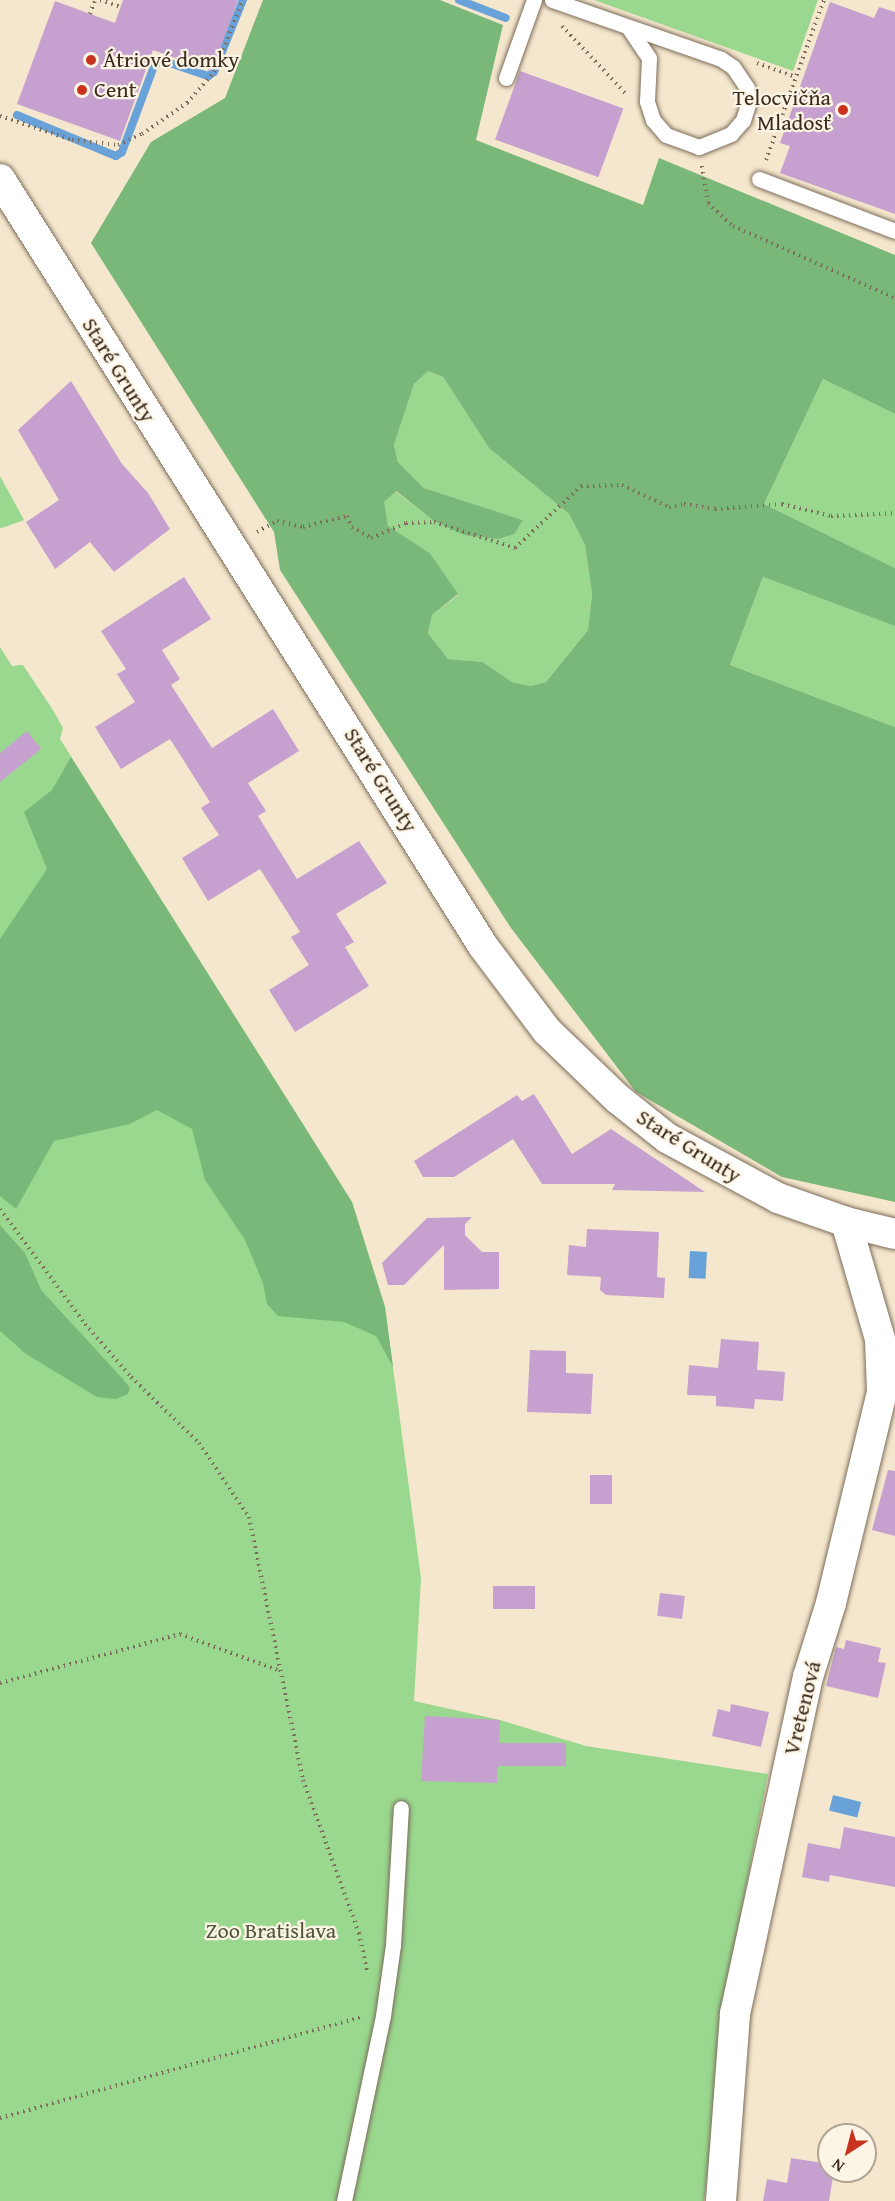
<!DOCTYPE html>
<html>
<head>
<meta charset="utf-8">
<style>
	body { margin:0 }
	#map { position:relative; width:895px; height:2201px; overflow:hidden; background:#f5e7cd; font-family:"Gentium Book Plus",serif }
	div>[style] { position:absolute }
	.green>* { inset:0; background:#99d88e }
	.forest>* { inset:0; background:#7ab879 }
	.water>* { inset:0; background:#68a2d8; transform-origin:0 0 }
	.stream>* { height:8px; margin:-4px; padding:0 4px; transform-origin:4px; border-radius:4px; background:#68a2d8 }
	.building>* { inset:0; background:#c6a1d0; transform-origin:0 0 }
	.path>* { height:4px; margin-top:-2px; transform-origin:0; background:repeating-linear-gradient(90deg,#7c6c5b 0 1.5px,transparent 0 6px) }
	.roads { filter:drop-shadow(0 0 2px #7c6c5b) drop-shadow(0 0 2px #7c6c5b) }
	.lane>* { height:15px; margin:-7.5px; padding:0 7.5px; transform-origin:7.5px; border-radius:7.5px; background:#fff }
	.street>* { height:30px; margin:-15px; padding:0 15px; transform-origin:15px; border-radius:15px; background:#fff }
	.dots>* { width:16px; height:16px; translate:-50% -50%; box-sizing:border-box; border:3px solid #fcf5e5; border-radius:50% }
	span { translate:-50% -50%; white-space:nowrap; text-align:center; line-height:1.15; -webkit-text-stroke:4.5px #fcf5e5; paint-order:stroke }
	.poi-label { font-size:22px; color:#3b2a1e }
	.left { translate:0 -50%; text-align:left }
	.right { translate:-100% -50%; text-align:right }
	.street-label { font-size:22px; color:#3b2a1e }
	.park-label { font-size:22px; color:#52563a }
	.north { position:absolute; left:817px; top:2123px; width:60px; height:60px; box-sizing:border-box; background:#fcf5e5; border:2px solid #afa495; border-radius:50%; rotate:216deg; font-size:16px; font-weight:700; line-height:24px; text-align:center; color:#3b2a1e }
	.north::after { content:''; display:block; margin:auto; width:21px; height:27px; background:#c8321e; clip-path:polygon(50% 0,100% 100%,50% 72%,0 100%) }
</style>
</head>
<body>
<div id="map">
	<div class="green">
		<div style="clip-path:polygon(594px 0,818px 0,793px 71px)"></div>
		<div style="clip-path:polygon(428px 371px,443px 377px,489px 448px,569px 514px,585px 545px,592px 594px,588px 630px,546px 682px,531px 686px,512px 682px,483px 662px,448px 659px,428px 633px,432px 615px,458px 595px,430px 553px,387px 526px,383px 502px,395px 491px,434px 521px,523px 520px,424px 488px,398px 462px,394px 445px,414px 384px)"></div>
		<div style="clip-path:polygon(823px 379px,895px 414px,895px 568px,764px 504px)"></div>
		<div style="clip-path:polygon(0 476px,24px 520px,5px 527px,0 528px)"></div>
		<div style="clip-path:polygon(763px 577px,895px 626px,895px 727px,730px 665px)"></div>
		<div style="clip-path:polygon(0 647px,12px 666px,23px 665px,53px 710px,63px 728px,60px 739px,352px 1202px,385px 1307px,421px 1578px,414px 1701px,500px 1720px,586px 1746px,768px 1774px,735px 1944px,704px 2201px,0 2201px)"></div>
	</div>
	<div class="forest">
		<div style="clip-path:polygon(evenodd,263px 0,440px 0,503px 25px,476px 140px,643px 205px,659px 158px,895px 255px,895px 414px,823px 379px,764px 504px,895px 568px,895px 626px,763px 577px,730px 665px,895px 727px,895px 1202px,782px 1177px,636px 1092px,511px 928px,280px 570px,274px 532px,91px 243px,151px 142px,225px 98px,263px 0,428px 371px,443px 377px,489px 448px,569px 514px,585px 545px,592px 594px,588px 630px,546px 682px,531px 686px,512px 682px,483px 662px,448px 659px,428px 633px,432px 615px,458px 594px,430px 553px,388px 526px,384px 502px,396px 491px,434px 521px,464px 535px,498px 539px,514px 534px,523px 520px,424px 488px,398px 462px,394px 445px,414px 384px,428px 371px)"></div>
		<div style="clip-path:polygon(71px 757px,352px 1202px,385px 1307px,393px 1367px,376px 1336px,344px 1322px,278px 1316px,267px 1304px,263px 1283px,245px 1240px,205px 1180px,192px 1129px,157px 1110px,130px 1124px,54px 1141px,16px 1209px,0 1196px,0 939px,47px 869px,24px 812px,52px 790px)"></div>
		<div style="clip-path:polygon(0 1225px,25px 1253px,41px 1290px,122px 1378px,130px 1388px,128px 1394px,116px 1399px,97px 1397px,26px 1354px,0 1331px)"></div>
	</div>
	<div class="water">
		<div style="left:690px;top:1251px;width:17px;height:27px;rotate:3deg"></div>
		<div style="left:833px;top:1795px;width:29px;height:16px;rotate:14deg"></div>
	</div>
	<div class="stream">
		<div style="left:459px;top:0;width:50px;rotate:21deg"></div>
		<div style="left:17px;top:115px;width:107px;rotate:22.5deg"></div>
		<div style="left:116px;top:156px;width:7px;rotate:-34deg"></div>
		<div style="left:122px;top:152px;width:92px;rotate:-69.6deg"></div>
		<div style="left:154px;top:66px;width:9px;rotate:-41deg"></div>
		<div style="left:161px;top:60px;width:50px;rotate:18.8deg"></div>
		<div style="left:208px;top:76px;width:7px;rotate:-34deg"></div>
		<div style="left:214px;top:72px;width:78px;rotate:-68.1deg"></div>
	</div>
	<div class="building">
		<div style="clip-path:polygon(123px 0,238px 0,212px 71px,153px 50px,120px 141px,17px 104px,55px 1px,115px 23px)"></div>
		<div style="clip-path:polygon(830px 2px,874px 18px,879px 7px,895px 12px,895px 214px,780px 173px,790px 146px,780px 143px)"></div>
		<div style="left:520px;top:71px;width:110px;height:73px;rotate:20deg"></div>
		<div style="clip-path:polygon(71px 381px,122px 464px,148px 493px,170px 529px,114px 572px,90px 542px,55px 569px,26px 522px,59px 500px,18px 430px)"></div>
		<div style="clip-path:polygon(184px 577px,211px 619px,162px 650px,180px 679px,171px 685px,212px 748px,273px 709px,299px 751px,248px 783px,266px 811px,258px 816px,297px 879px,359px 841px,387px 883px,336px 914px,354px 942px,345px 947px,369px 986px,295px 1032px,269px 990px,309px 965px,291px 937px,300px 932px,260px 869px,208px 901px,182px 858px,219px 835px,201px 808px,210px 802px,170px 739px,121px 769px,95px 727px,135px 702px,117px 674px,126px 669px,101px 631px)"></div>
		<div style="clip-path:polygon(27px 731px,41px 749px,0 782px,0 753px)"></div>
		<div style="clip-path:polygon(534px 1094px,572px 1154px,611px 1129px,705px 1192px,612px 1190px,615px 1184px,542px 1184px,513px 1139px,454px 1177px,423px 1177px,414px 1161px,517px 1095px,522px 1101px)"></div>
		<div style="clip-path:polygon(472px 1217px,465px 1224px,465px 1235px,482px 1252px,499px 1252px,499px 1289px,444px 1290px,444px 1245px,404px 1285px,388px 1285px,382px 1263px,427px 1218px)"></div>
		<div style="clip-path:polygon(587px 1229px,659px 1232px,657px 1277px,665px 1278px,664px 1298px,606px 1295px,600px 1290px,601px 1277px,567px 1275px,569px 1245px,586px 1247px)"></div>
		<div style="clip-path:polygon(721px 1339px,759px 1342px,757px 1370px,785px 1372px,783px 1401px,755px 1399px,754px 1409px,716px 1406px,716px 1396px,687px 1395px,689px 1365px,718px 1368px)"></div>
		<div style="clip-path:polygon(530px 1350px,566px 1351px,566px 1373px,593px 1374px,591px 1414px,527px 1412px)"></div>
		<div style="clip-path:polygon(888px 1470px,895px 1471px,895px 1536px,872px 1530px)"></div>
		<div style="left:590px;top:1475px;width:22px;height:29px"></div>
		<div style="left:493px;top:1586px;width:42px;height:23px"></div>
		<div style="left:660px;top:1593px;width:25px;height:23px;rotate:7deg"></div>
		<div style="clip-path:polygon(846px 1640px,881px 1648px,878px 1662px,886px 1663px,878px 1698px,826px 1686px,836px 1647px,844px 1649px)"></div>
		<div style="clip-path:polygon(731px 1704px,769px 1712px,761px 1747px,712px 1736px,718px 1709px,730px 1712px)"></div>
		<div style="clip-path:polygon(425px 1716px,500px 1720px,499px 1743px,566px 1743px,566px 1766px,498px 1766px,497px 1783px,421px 1781px)"></div>
		<div style="clip-path:polygon(844px 1827px,895px 1837px,895px 1887px,830px 1875px,829px 1882px,802px 1877px,808px 1843px,840px 1849px)"></div>
		<div style="clip-path:polygon(791px 2158px,829px 2164px,829px 2171px,834px 2171px,829px 2201px,763px 2201px,767px 2179px,787px 2183px)"></div>
	</div>
	<div class="path">
		<div style="left:100px;top:0;width:22px;rotate:18deg"></div>
		<div style="left:90px;top:14px;width:15px;rotate:-70deg"></div>
		<div style="left:562px;top:26px;width:95px;rotate:46.7deg"></div>
		<div style="left:757px;top:63px;width:41px;rotate:19.7deg"></div>
		<div style="left:0;top:116px;width:76px;rotate:18.4deg"></div>
		<div style="left:72px;top:140px;width:46px;rotate:6.2deg"></div>
		<div style="left:118px;top:145px;width:26px;rotate:-25deg"></div>
		<div style="left:142px;top:134px;width:55px;rotate:-34.6deg"></div>
		<div style="left:187px;top:103px;width:41px;rotate:-48.9deg"></div>
		<div style="left:214px;top:72px;width:78px;rotate:-68.1deg"></div>
		<div style="left:766px;top:160px;width:170px;rotate:-70.1deg"></div>
		<div style="left:702px;top:166px;width:37px;rotate:81deg"></div>
		<div style="left:708px;top:203px;width:34px;rotate:43deg"></div>
		<div style="left:733px;top:226px;width:177px;rotate:24deg"></div>
		<div style="left:257px;top:532px;width:23px;rotate:-29deg"></div>
		<div style="left:277px;top:521px;width:27px;rotate:13deg"></div>
		<div style="left:303px;top:527px;width:45px;rotate:-14deg"></div>
		<div style="left:347px;top:516px;width:12px;rotate:66deg"></div>
		<div style="left:352px;top:527px;width:22px;rotate:30deg"></div>
		<div style="left:371px;top:538px;width:38px;rotate:-23deg"></div>
		<div style="left:406px;top:523px;width:28px;rotate:-2deg"></div>
		<div style="left:434px;top:522px;width:85px;rotate:17.8deg"></div>
		<div style="left:515px;top:548px;width:91px;rotate:-43.2deg"></div>
		<div style="left:581px;top:486px;width:41px;rotate:-1.4deg"></div>
		<div style="left:622px;top:485px;width:52px;rotate:25.1deg"></div>
		<div style="left:669px;top:507px;width:15px;rotate:-11deg"></div>
		<div style="left:684px;top:504px;width:31px;rotate:9deg"></div>
		<div style="left:715px;top:509px;width:67px;rotate:-4.3deg"></div>
		<div style="left:782px;top:504px;width:50px;rotate:13.8deg"></div>
		<div style="left:831px;top:516px;width:64px;rotate:-2.7deg"></div>
		<div style="left:0;top:1209px;width:143px;rotate:53.5deg"></div>
		<div style="left:85px;top:1324px;width:70px;rotate:49deg"></div>
		<div style="left:131px;top:1377px;width:95px;rotate:44.1deg"></div>
		<div style="left:199px;top:1443px;width:89px;rotate:56deg"></div>
		<div style="left:249px;top:1517px;width:268px;rotate:78.4deg"></div>
		<div style="left:303px;top:1780px;width:163px;rotate:69.9deg"></div>
		<div style="left:359px;top:1933px;width:39px;rotate:78deg"></div>
		<div style="left:0;top:1683px;width:187px;rotate:-15.2deg"></div>
		<div style="left:180px;top:1634px;width:107px;rotate:20.3deg"></div>
		<div style="left:0;top:2118px;width:376px;rotate:-15.6deg"></div>
	</div>
	<div class="roads">
		<div class="lane">
			<div style="left:552px;top:0;width:179px;rotate:19.2deg"></div>
			<div style="left:721px;top:59px;width:14px;rotate:34deg"></div>
			<div style="left:733px;top:67px;width:25px;rotate:56deg"></div>
			<div style="left:747px;top:88px;width:16px;rotate:86deg"></div>
			<div style="left:748px;top:104px;width:17px;rotate:107deg"></div>
			<div style="left:743px;top:120px;width:18px;rotate:131deg"></div>
			<div style="left:731px;top:134px;width:35px;rotate:158deg"></div>
			<div style="left:699px;top:147px;width:35px;rotate:-160deg"></div>
			<div style="left:666px;top:135px;width:20px;rotate:-131deg"></div>
			<div style="left:653px;top:120px;width:20px;rotate:-108deg"></div>
			<div style="left:647px;top:101px;width:43px;rotate:-87.3deg"></div>
			<div style="left:649px;top:58px;width:37px;rotate:-124deg"></div>
			<div style="left:506px;top:78px;width:83px;rotate:-70.3deg"></div>
			<div style="left:759px;top:179px;width:146px;rotate:20.9deg"></div>
			<div style="left:344px;top:2201px;width:189px;rotate:-78.1deg"></div>
			<div style="left:383px;top:2016px;width:72px;rotate:-82deg"></div>
			<div style="left:393px;top:1945px;width:137px;rotate:-86.7deg"></div>
		</div>
		<div class="street">
			<div style="left:0;top:179px;width:906px;rotate:57.8deg"></div>
			<div style="left:483px;top:946px;width:106px;rotate:53deg"></div>
			<div style="left:547px;top:1031px;width:98px;rotate:43.8deg"></div>
			<div style="left:618px;top:1099px;width:63px;rotate:38.5deg"></div>
			<div style="left:667px;top:1138px;width:126px;rotate:28.4deg"></div>
			<div style="left:778px;top:1198px;width:72px;rotate:19.4deg"></div>
			<div style="left:846px;top:1222px;width:50px;rotate:13.8deg"></div>
			<div style="left:721px;top:2201px;width:188px;rotate:-85.7deg"></div>
			<div style="left:735px;top:2014px;width:345px;rotate:-77.8deg"></div>
			<div style="left:808px;top:1677px;width:77px;rotate:-72.7deg"></div>
			<div style="left:831px;top:1603px;width:217px;rotate:-76.4deg"></div>
			<div style="left:882px;top:1392px;width:53px;rotate:-92.2deg"></div>
			<div style="left:880px;top:1339px;width:122px;rotate:-106.2deg"></div>
		</div>
	</div>
	<div class="dots">
		<div style="left:91px;top:60px;background:#c8321e"></div>
		<div style="left:82px;top:90px;background:#c8321e"></div>
		<div style="left:843px;top:110px;background:#c8321e"></div>
	</div>
	<div class="poi-label">
		<span class="left" style="left:103px;top:60px">Átriové domky</span>
		<span class="left" style="left:94px;top:90px">Cent</span>
		<span class="right" style="left:831px;top:110px">Telocvičňa<br>Mladosť</span>
	</div>
	<div class="street-label">
		<span style="left:119px;top:370px;rotate:58deg">Staré Grunty</span>
		<span style="left:381px;top:780px;rotate:58deg">Staré Grunty</span>
		<span style="left:689px;top:1146px;rotate:32deg">Staré Grunty</span>
		<span style="left:802px;top:1708px;rotate:-76deg">Vretenová</span>
	</div>
	<div class="park-label">
		<span style="left:271px;top:1931px">Zoo Bratislava</span>
	</div>
	<div class="north">N</div>
</div>
</body>
</html>
